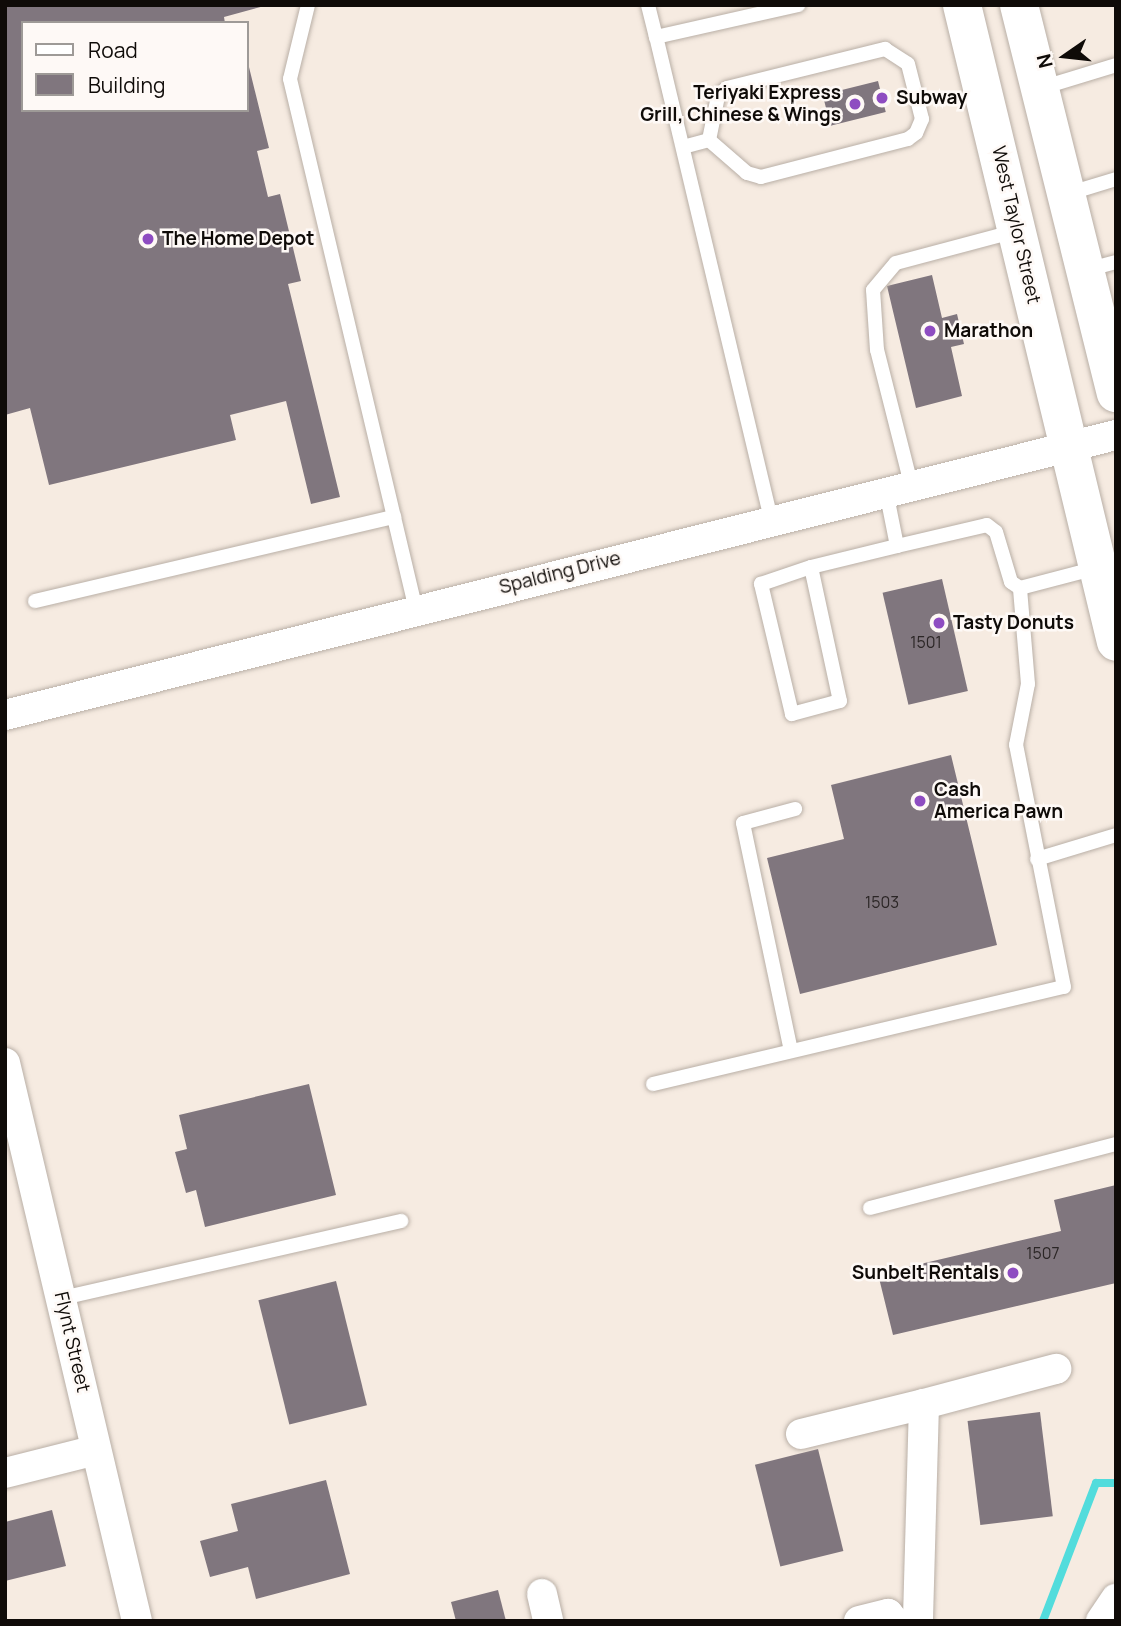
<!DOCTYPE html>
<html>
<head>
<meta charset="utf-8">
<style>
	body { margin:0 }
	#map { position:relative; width:1121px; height:1626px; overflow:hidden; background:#f6ebe1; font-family:Manrope,sans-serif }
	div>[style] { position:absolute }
	.stream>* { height:8px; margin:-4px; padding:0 4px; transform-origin:4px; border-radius:4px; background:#52dcdc }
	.building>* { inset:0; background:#80767e; transform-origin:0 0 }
	.roads { filter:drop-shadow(0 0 2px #b9afa6) drop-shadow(0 0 2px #b9afa6) }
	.lane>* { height:14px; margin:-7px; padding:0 7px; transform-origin:7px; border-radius:7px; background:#fff }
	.street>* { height:30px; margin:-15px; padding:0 15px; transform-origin:15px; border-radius:15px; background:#fff }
	.primary>* { height:38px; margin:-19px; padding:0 19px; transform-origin:19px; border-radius:19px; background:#fff }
	.dots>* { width:19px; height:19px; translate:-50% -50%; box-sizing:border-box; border:4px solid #fef9f6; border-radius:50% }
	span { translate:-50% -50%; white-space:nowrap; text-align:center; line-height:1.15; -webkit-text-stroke:5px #fef9f6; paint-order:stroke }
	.number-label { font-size:16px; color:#2b2626 }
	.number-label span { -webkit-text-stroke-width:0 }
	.poi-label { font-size:19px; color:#0f0b08; font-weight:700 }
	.right { translate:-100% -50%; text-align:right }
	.left { translate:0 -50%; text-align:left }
	.street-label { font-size:19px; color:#0f0b08 }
	.frame { position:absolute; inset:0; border:7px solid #0f0b08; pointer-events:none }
	.legend { position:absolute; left:21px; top:21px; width:228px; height:91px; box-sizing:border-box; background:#fef9f6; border:2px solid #9e9a97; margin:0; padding:9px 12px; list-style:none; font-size:21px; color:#0f0b08 }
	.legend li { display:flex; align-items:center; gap:14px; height:35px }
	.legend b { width:35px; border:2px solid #9e9a97 }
	.north { position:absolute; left:1030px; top:21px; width:70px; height:70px; -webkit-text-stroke:5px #fef9f6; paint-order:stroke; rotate:256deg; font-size:19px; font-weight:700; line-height:28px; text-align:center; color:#0f0b08 }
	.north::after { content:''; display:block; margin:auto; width:24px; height:32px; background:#0f0b08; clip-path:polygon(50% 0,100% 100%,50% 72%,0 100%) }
</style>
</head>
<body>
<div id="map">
	<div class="stream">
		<div style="left:1043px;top:1621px;width:148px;rotate:-69deg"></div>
		<div style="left:1096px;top:1483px;width:20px"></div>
	</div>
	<div class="building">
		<div style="clip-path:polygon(5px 5px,268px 5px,224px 17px,225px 23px,23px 23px,23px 110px,247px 110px,248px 63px,269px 148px,257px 151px,268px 197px,280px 194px,301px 281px,288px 284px,340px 497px,311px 504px,286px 401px,230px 415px,236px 440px,49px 485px,30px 408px,5px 415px)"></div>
		<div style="left:878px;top:81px;width:32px;height:57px;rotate:76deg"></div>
		<div style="clip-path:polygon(932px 275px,942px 318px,957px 314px,964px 344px,951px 347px,962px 396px,916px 408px,887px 286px)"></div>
		<div style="left:942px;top:579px;width:115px;height:61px;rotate:77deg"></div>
		<div style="clip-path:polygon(951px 755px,997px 945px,800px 994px,767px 858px,844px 839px,831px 785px)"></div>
		<div style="clip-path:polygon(309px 1084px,336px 1195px,205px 1227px,196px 1190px,186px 1193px,175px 1152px,187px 1149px,179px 1115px)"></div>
		<div style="clip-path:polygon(1116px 1185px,1116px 1283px,893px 1335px,878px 1274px,1061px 1231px,1054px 1200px)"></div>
		<div style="left:336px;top:1281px;width:128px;height:80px;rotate:76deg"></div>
		<div style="left:1040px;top:1412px;width:105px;height:73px;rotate:83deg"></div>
		<div style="left:818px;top:1449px;width:105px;height:65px;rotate:76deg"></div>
		<div style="clip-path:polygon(326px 1480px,350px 1574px,256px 1599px,248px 1567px,210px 1577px,200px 1541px,238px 1531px,231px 1504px)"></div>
		<div style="clip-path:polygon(52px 1510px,66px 1566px,5px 1581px,5px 1522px)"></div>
		<div style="clip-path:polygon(498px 1590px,506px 1621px,456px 1621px,451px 1602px)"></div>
	</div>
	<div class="roads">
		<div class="lane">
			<div style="left:308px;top:5px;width:76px;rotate:103.7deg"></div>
			<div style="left:290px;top:79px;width:546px;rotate:76.65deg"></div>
			<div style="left:648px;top:5px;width:33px;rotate:76deg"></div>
			<div style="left:885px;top:49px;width:27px;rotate:33deg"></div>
			<div style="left:908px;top:64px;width:57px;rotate:75.7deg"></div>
			<div style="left:922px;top:119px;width:15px;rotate:113deg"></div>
			<div style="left:916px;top:133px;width:10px;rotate:143deg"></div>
			<div style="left:908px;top:139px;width:152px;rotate:165.5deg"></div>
			<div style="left:761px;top:177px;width:15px;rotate:-164deg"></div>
			<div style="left:747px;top:173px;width:50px;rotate:-139deg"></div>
			<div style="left:709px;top:140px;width:45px;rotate:-78.4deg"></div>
			<div style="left:718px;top:96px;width:12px;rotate:-42deg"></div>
			<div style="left:727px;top:88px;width:163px;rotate:-13.9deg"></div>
			<div style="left:1041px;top:88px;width:78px;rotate:-17deg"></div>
			<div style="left:683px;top:147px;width:27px;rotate:-15deg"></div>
			<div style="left:1067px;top:194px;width:51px;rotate:-17deg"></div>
			<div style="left:1086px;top:270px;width:31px;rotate:-15deg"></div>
			<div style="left:911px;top:484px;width:138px;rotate:-104.2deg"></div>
			<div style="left:877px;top:350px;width:60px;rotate:-93.8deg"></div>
			<div style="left:873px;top:290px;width:35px;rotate:-50deg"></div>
			<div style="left:896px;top:263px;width:124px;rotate:-14.9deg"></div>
			<div style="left:886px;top:491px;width:56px;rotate:78.7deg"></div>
			<div style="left:897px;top:546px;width:92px;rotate:-13.1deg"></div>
			<div style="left:987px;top:525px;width:11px;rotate:38deg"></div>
			<div style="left:996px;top:532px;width:52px;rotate:73.3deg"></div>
			<div style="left:1011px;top:582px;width:11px;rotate:34deg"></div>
			<div style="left:1020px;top:588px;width:79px;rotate:-14.7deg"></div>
			<div style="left:771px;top:519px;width:496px;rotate:-103.4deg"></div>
			<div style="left:656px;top:37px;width:146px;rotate:-12.7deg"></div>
			<div style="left:811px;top:567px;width:137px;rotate:77.8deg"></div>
			<div style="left:840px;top:701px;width:50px;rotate:164.8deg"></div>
			<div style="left:792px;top:714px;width:134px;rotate:-103.4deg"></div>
			<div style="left:761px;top:584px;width:53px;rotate:-18.8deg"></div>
			<div style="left:811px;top:567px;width:89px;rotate:-13.7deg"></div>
			<div style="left:35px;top:601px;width:369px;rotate:-13.2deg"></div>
			<div style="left:1037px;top:859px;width:83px;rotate:-16.9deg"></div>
			<div style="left:791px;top:1051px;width:233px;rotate:-101.9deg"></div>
			<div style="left:743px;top:823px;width:54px;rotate:-15.1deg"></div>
			<div style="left:653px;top:1084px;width:422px;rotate:-13.3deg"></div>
			<div style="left:1064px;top:987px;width:247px;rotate:-101.2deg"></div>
			<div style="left:1016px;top:745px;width:62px;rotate:-78.9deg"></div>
			<div style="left:1028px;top:684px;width:96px;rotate:-94.8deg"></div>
			<div style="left:870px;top:1208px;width:254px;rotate:-14.6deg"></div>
			<div style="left:62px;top:1298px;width:348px;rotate:-12.8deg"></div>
		</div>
		<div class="street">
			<div style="left:5px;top:715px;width:1146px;rotate:-14.15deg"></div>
			<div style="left:5px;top:1063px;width:573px;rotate:76.69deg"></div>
			<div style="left:924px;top:1404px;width:137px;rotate:-14.9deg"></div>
			<div style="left:801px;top:1434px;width:127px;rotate:-13.7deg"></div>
			<div style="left:924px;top:1404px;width:217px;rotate:91.6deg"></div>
			<div style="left:5px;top:1473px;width:94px;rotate:-14.2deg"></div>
			<div style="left:542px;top:1594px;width:28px;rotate:77deg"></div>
			<div style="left:859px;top:1621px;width:30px;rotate:-14deg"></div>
			<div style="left:888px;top:1614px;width:9px;rotate:49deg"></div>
			<div style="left:1101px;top:1621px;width:27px;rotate:-56deg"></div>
		</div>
		<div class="primary">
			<div style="left:962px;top:5px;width:655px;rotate:76.41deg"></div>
			<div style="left:1019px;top:5px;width:400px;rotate:76deg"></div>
		</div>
	</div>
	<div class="dots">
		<div style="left:882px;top:98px;background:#8e4cc1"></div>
		<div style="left:855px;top:104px;background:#8e4cc1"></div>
		<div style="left:148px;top:239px;background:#8e4cc1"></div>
		<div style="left:930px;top:331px;background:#8e4cc1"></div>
		<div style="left:939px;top:623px;background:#8e4cc1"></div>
		<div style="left:920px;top:801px;background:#8e4cc1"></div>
		<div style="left:1013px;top:1273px;background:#8e4cc1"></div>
	</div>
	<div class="number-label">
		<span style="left:926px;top:642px">1501</span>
		<span style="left:882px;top:902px">1503</span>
		<span style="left:1043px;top:1253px">1507</span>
	</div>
	<div class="poi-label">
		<span class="right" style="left:841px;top:104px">Teriyaki Express<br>Grill, Chinese &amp; Wings</span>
		<span class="left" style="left:896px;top:98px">Subway</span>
		<span class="left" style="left:162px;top:239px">The Home Depot</span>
		<span class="left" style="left:944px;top:331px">Marathon</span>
		<span class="left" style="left:953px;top:623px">Tasty Donuts</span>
		<span class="left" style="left:934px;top:801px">Cash<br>America Pawn</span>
		<span class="right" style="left:999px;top:1273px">Sunbelt Rentals</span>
	</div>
	<div class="street-label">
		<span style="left:1016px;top:225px;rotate:77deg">West Taylor Street</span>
		<span style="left:560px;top:573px;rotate:-14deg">Spalding Drive</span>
		<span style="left:72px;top:1342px;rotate:77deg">Flynt Street</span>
	</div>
	<div class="frame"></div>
	<ul class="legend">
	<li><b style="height:9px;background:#fff"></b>Road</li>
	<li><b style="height:19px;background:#80767e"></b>Building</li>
	</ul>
	<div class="north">N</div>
</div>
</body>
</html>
